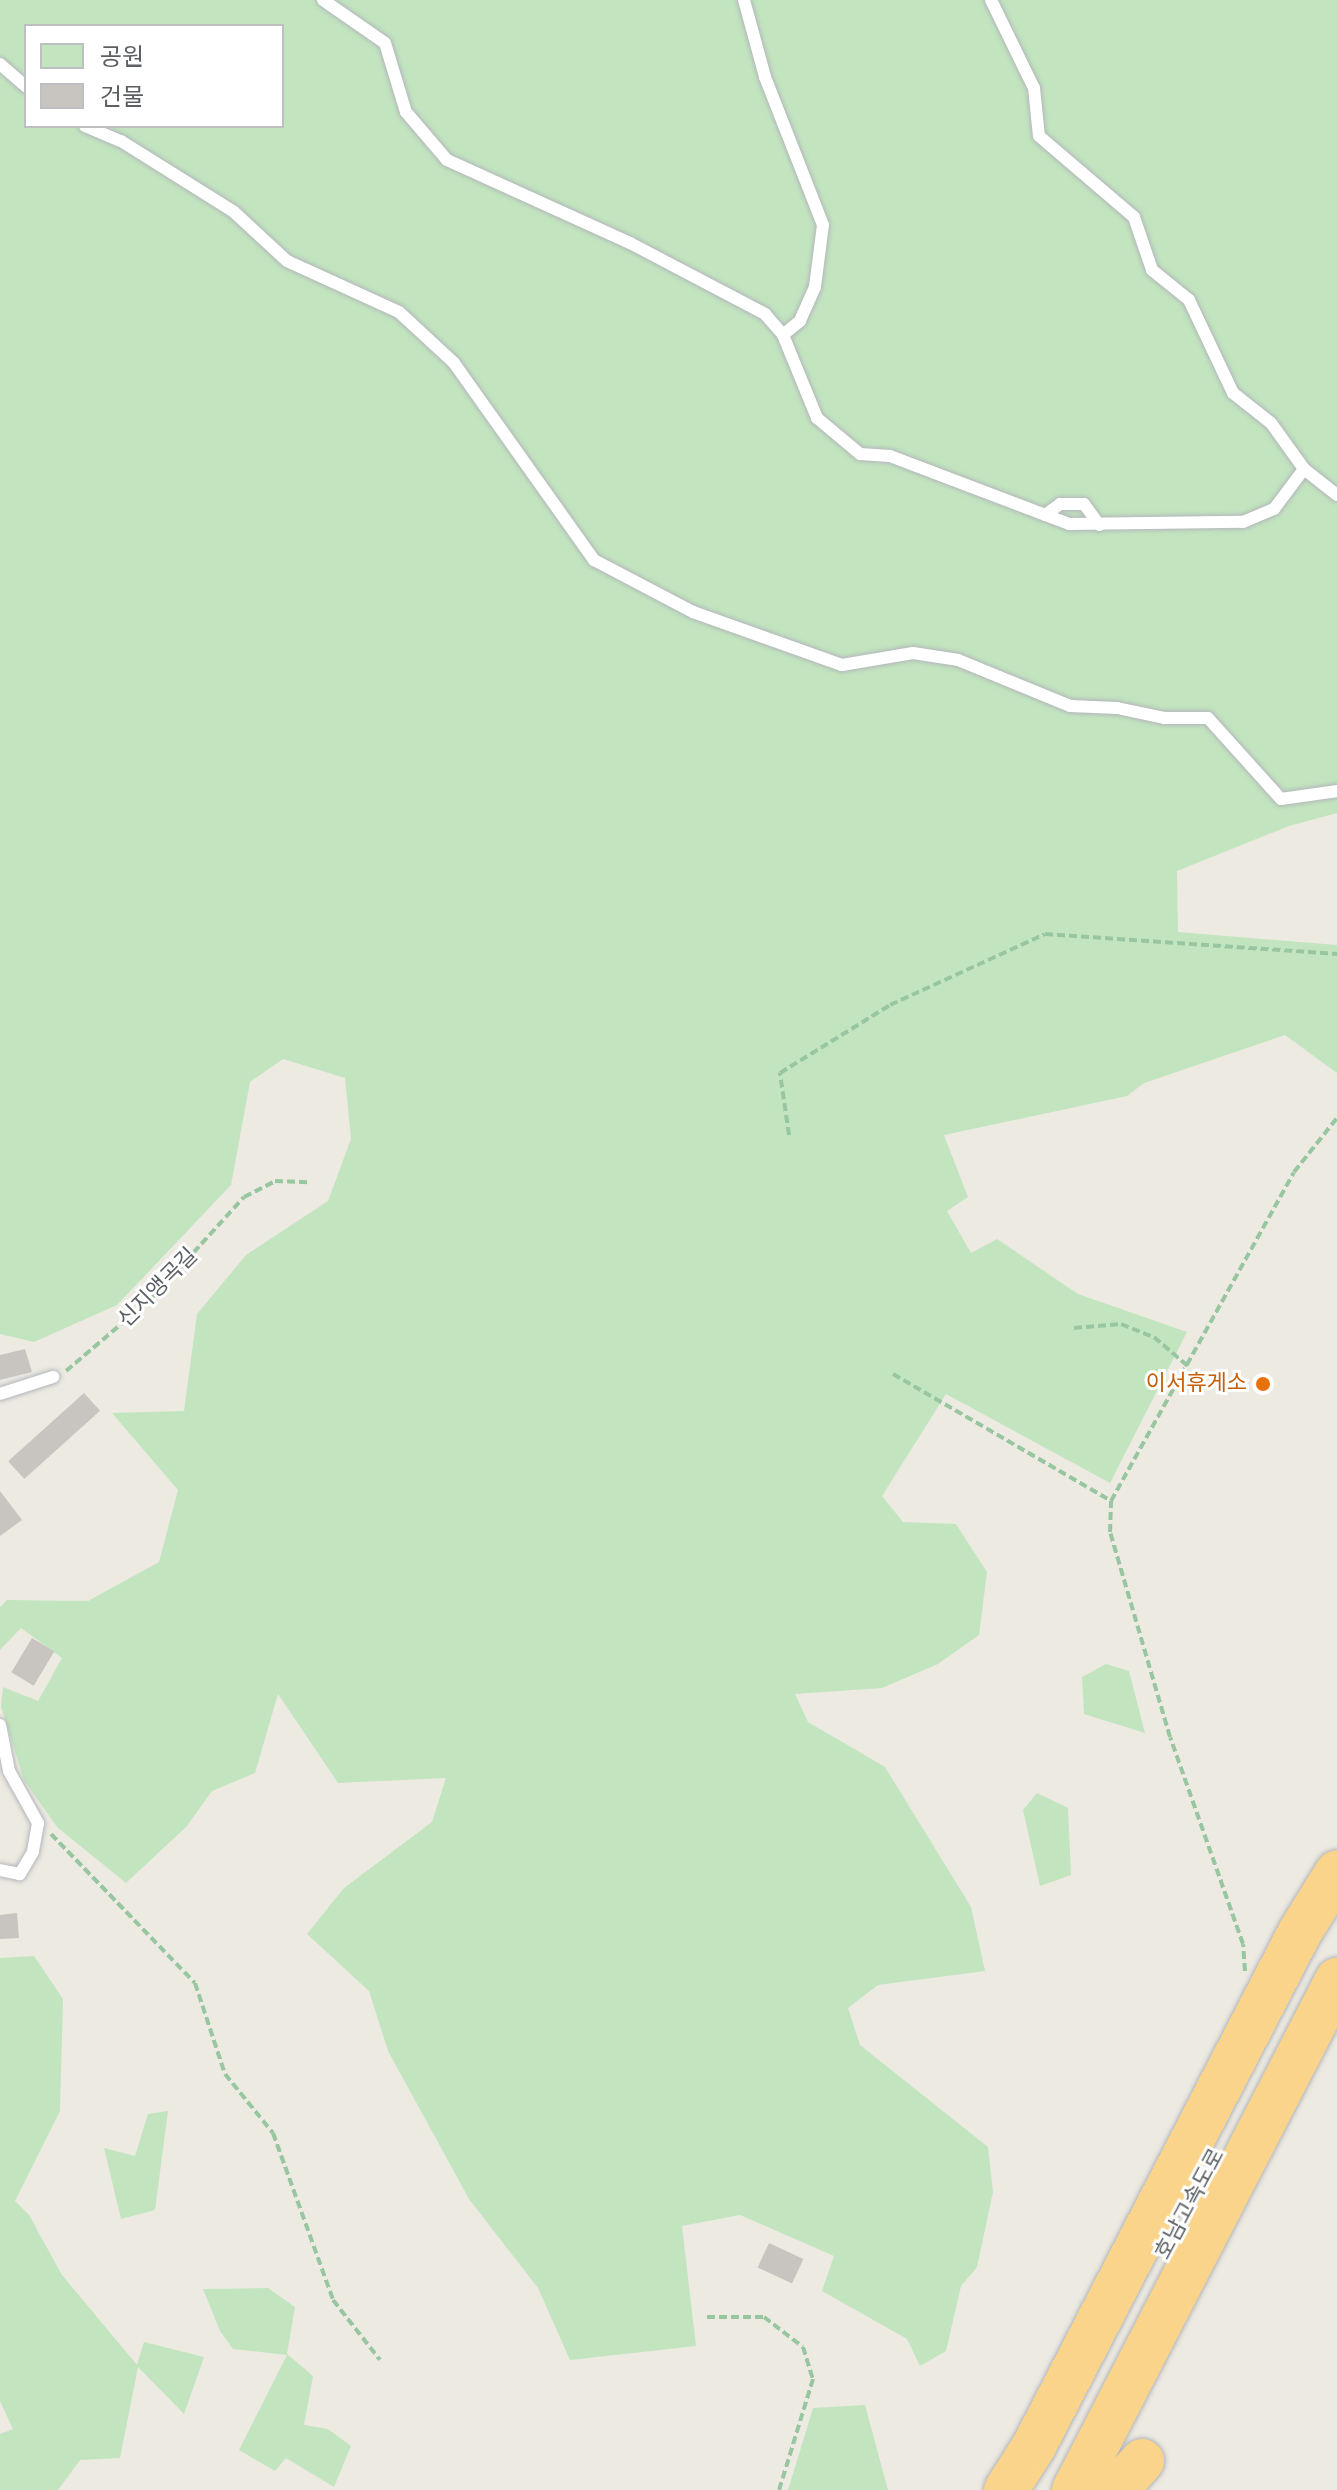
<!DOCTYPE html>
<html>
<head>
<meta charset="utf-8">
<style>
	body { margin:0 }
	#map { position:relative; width:1337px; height:2490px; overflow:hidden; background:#edeae2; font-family:"Source Sans 3","Noto Sans KR",sans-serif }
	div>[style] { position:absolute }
	.green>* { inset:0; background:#c2e5bf }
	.building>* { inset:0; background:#c8c5c0; transform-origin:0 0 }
	.path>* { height:4px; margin-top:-2px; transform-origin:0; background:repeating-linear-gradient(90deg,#98c6a1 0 8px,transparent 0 12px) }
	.roads { filter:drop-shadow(0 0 2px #b3b6ba) drop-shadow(0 0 2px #b3b6ba) }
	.lane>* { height:12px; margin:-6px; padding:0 6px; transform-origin:6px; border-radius:6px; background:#fff }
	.highway>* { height:44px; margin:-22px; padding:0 22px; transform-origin:22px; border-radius:22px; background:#fbd48b }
	.dots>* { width:22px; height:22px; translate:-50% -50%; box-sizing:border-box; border:4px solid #fff; border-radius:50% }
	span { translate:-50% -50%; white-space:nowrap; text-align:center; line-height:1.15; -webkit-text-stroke:6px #fff; paint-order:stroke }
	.street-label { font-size:22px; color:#5b5f63 }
	.food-label { font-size:22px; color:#c56008 }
	.right { translate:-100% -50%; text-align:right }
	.legend { position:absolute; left:24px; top:24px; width:260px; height:104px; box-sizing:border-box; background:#fff; border:2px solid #bdbfc1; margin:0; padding:10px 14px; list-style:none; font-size:24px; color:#5b5f63 }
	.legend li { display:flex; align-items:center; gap:16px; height:40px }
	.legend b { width:40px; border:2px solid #bdbfc1 }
</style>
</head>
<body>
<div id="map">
	<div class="green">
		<div style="clip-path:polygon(evenodd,0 0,1337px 0,1337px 813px,1289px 826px,1177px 871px,1178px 932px,1337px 945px,1337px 1073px,1285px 1035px,1144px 1083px,1127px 1096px,944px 1135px,968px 1197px,947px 1211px,971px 1253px,997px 1239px,1078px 1294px,1187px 1332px,1110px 1483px,946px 1394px,882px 1496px,903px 1522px,956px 1524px,987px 1572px,979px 1635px,938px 1664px,882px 1688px,795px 1694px,808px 1722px,885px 1767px,971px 1907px,985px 1971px,878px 1985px,848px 2008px,860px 2045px,988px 2147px,993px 2192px,977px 2267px,961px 2286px,946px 2351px,920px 2366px,907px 2339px,822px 2291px,834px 2256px,740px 2215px,682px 2226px,696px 2346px,570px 2360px,538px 2288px,469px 2199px,388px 2051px,369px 1991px,307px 1934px,344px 1888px,432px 1822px,446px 1778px,338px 1783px,278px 1694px,255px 1773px,212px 1791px,186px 1827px,126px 1883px,57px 1827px,24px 1780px,1px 1707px,3px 1687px,38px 1701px,62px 1658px,21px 1628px,0 1650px,0 1607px,7px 1600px,88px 1601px,159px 1562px,178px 1490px,112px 1413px,184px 1411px,197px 1314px,246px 1255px,328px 1201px,351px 1139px,345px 1078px,283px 1059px,250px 1082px,231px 1185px,117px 1305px,34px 1342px,0 1334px,0 0,26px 26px,282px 26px,282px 126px,26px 126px,26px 26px)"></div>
		<div style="clip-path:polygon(1106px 1664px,1129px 1671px,1145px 1733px,1084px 1714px,1082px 1677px)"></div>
		<div style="clip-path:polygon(1037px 1793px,1068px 1808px,1071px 1875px,1040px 1886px,1023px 1810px)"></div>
		<div style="clip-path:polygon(34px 1956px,63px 1999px,60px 2111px,15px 2201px,29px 2215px,62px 2275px,137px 2365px,144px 2342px,204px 2357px,184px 2414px,138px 2367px,120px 2458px,80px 2460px,58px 2490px,0 2490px,0 2434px,13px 2429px,0 2401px,0 1958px)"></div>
		<div style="clip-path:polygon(168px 2111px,155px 2210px,121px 2219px,104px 2148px,135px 2156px,148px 2114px)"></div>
		<div style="clip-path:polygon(268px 2288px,295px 2307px,287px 2354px,313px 2376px,304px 2425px,328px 2429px,351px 2446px,334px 2487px,286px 2458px,275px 2471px,239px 2450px,287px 2355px,233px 2349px,220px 2331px,203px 2289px)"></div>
		<div style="clip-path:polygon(865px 2405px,888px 2490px,788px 2490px,813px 2408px)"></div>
	</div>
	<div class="building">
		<div style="clip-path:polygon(25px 1349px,32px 1372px,0 1380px,0 1355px)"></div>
		<div style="left:84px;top:1393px;width:24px;height:102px;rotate:48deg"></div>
		<div style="clip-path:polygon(0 1491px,22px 1520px,0 1536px)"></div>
		<div style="left:32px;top:1638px;width:26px;height:40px;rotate:31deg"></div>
		<div style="clip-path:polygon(17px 1913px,19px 1938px,0 1939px,0 1915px)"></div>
		<div style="left:769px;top:2243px;width:38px;height:27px;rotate:25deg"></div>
	</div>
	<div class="path">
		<div style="left:789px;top:1135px;width:63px;rotate:-98.3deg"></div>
		<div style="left:780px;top:1073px;width:129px;rotate:-31.7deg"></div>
		<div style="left:890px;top:1005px;width:170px;rotate:-24.6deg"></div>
		<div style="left:1045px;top:934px;width:293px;rotate:3.9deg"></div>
		<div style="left:1074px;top:1328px;width:47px;rotate:-4.9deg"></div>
		<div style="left:1121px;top:1324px;width:35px;rotate:22deg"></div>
		<div style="left:1154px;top:1337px;width:46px;rotate:40.6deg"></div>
		<div style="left:66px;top:1371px;width:114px;rotate:-40.4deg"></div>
		<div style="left:153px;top:1297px;width:135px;rotate:-47.7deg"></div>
		<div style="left:244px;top:1197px;width:35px;rotate:-27deg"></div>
		<div style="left:275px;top:1181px;width:34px;rotate:2deg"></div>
		<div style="left:893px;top:1374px;width:252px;rotate:30.2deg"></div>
		<div style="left:51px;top:1834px;width:207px;rotate:46deg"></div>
		<div style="left:195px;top:1983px;width:96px;rotate:71.8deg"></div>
		<div style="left:225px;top:2074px;width:76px;rotate:50.9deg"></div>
		<div style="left:273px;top:2133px;width:177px;rotate:70.2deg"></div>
		<div style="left:333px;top:2300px;width:76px;rotate:51.9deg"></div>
		<div style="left:1245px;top:1971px;width:27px;rotate:-94deg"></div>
		<div style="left:1243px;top:1944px;width:219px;rotate:-109.4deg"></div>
		<div style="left:1170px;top:1737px;width:214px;rotate:-106.3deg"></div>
		<div style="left:1110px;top:1532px;width:31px;rotate:-88deg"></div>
		<div style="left:1111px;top:1501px;width:376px;rotate:-60.9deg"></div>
		<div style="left:1294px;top:1172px;width:69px;rotate:-51.5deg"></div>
		<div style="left:707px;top:2317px;width:57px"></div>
		<div style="left:764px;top:2317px;width:49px;rotate:37.6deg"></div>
		<div style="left:803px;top:2347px;width:34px;rotate:73deg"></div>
		<div style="left:813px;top:2379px;width:116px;rotate:107deg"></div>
	</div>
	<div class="roads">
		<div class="lane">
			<div style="left:323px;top:0;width:75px;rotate:34.7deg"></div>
			<div style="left:385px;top:43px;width:72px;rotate:73.1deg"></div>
			<div style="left:406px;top:112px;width:63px;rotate:49.5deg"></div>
			<div style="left:447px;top:160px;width:201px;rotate:24.4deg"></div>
			<div style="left:630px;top:243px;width:153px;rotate:27.7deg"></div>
			<div style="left:765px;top:314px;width:28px;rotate:49deg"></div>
			<div style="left:783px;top:335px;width:90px;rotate:67.7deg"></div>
			<div style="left:817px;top:418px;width:56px;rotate:39.9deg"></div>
			<div style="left:860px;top:454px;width:30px;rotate:4deg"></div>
			<div style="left:890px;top:456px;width:191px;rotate:20.8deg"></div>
			<div style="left:1069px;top:524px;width:174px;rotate:-0.7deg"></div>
			<div style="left:1243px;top:522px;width:34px;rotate:-23deg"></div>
			<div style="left:1274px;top:509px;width:50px;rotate:-53.1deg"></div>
			<div style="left:744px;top:0;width:80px;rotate:74.7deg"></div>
			<div style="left:765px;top:77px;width:159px;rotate:68.6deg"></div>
			<div style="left:823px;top:225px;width:63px;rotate:97.4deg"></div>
			<div style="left:815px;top:287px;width:37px;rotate:114deg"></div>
			<div style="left:800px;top:321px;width:22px;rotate:141deg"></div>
			<div style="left:991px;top:0;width:98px;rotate:64deg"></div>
			<div style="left:1034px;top:88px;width:48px;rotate:84.1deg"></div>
			<div style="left:1039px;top:136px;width:125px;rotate:40.5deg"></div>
			<div style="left:1134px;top:217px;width:56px;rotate:71.2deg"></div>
			<div style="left:1152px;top:270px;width:48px;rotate:39deg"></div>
			<div style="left:1189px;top:300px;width:103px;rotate:64.7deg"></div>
			<div style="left:1233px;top:393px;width:48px;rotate:38.3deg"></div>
			<div style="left:1271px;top:423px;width:57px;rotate:54.3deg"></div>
			<div style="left:1304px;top:469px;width:42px;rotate:38.2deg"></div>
			<div style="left:0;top:64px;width:35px;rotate:41deg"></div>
			<div style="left:85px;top:126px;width:39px;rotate:23deg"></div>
			<div style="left:121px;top:141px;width:133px;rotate:32.1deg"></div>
			<div style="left:234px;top:212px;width:72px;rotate:42.8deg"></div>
			<div style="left:287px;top:261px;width:123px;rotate:24.5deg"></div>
			<div style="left:399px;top:312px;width:75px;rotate:42.8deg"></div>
			<div style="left:454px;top:363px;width:242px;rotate:54.6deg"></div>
			<div style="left:594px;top:560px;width:112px;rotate:27.7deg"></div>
			<div style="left:693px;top:612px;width:158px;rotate:19.6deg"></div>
			<div style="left:842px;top:665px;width:72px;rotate:-9.6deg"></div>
			<div style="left:913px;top:653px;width:46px;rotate:8.8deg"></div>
			<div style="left:958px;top:660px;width:121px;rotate:22.3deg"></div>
			<div style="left:1070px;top:706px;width:47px;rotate:2.4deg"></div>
			<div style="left:1117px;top:708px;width:48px;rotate:12deg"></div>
			<div style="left:1164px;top:718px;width:44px"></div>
			<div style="left:1208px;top:718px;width:109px;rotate:48deg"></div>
			<div style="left:1281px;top:799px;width:57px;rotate:-8.1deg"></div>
			<div style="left:1045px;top:515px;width:19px;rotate:-36deg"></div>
			<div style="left:1060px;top:504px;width:24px"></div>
			<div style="left:1084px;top:504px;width:26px;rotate:54deg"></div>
			<div style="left:0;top:1394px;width:56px;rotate:-17.8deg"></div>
			<div style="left:0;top:1725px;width:47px;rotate:78.9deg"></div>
			<div style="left:9px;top:1771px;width:60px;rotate:60.9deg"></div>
			<div style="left:38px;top:1823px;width:29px;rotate:100deg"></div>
			<div style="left:33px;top:1852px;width:26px;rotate:121deg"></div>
			<div style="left:20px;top:1874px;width:20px;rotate:-169deg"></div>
		</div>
		<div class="highway">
			<div style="left:1006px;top:2490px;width:52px;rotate:-57.5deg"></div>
			<div style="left:1034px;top:2446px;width:579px;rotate:-62.64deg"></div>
			<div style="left:1300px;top:1932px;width:70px;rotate:-58.3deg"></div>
			<div style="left:1074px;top:2490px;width:574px;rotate:-62.72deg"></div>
			<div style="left:1116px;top:2490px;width:39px;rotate:-48deg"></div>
		</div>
	</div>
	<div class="dots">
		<div style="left:1263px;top:1384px;background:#e8710a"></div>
	</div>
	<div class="street-label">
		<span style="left:158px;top:1288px;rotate:-45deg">신지앵곡길</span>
		<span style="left:1190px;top:2204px;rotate:-62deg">호남고속도로</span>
	</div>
	<div class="food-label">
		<span class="right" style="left:1247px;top:1384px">이서휴게소</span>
	</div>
	<ul class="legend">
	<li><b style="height:22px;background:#c2e5bf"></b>공원</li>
	<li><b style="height:22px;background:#c8c5c0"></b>건물</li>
	</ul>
</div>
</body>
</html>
